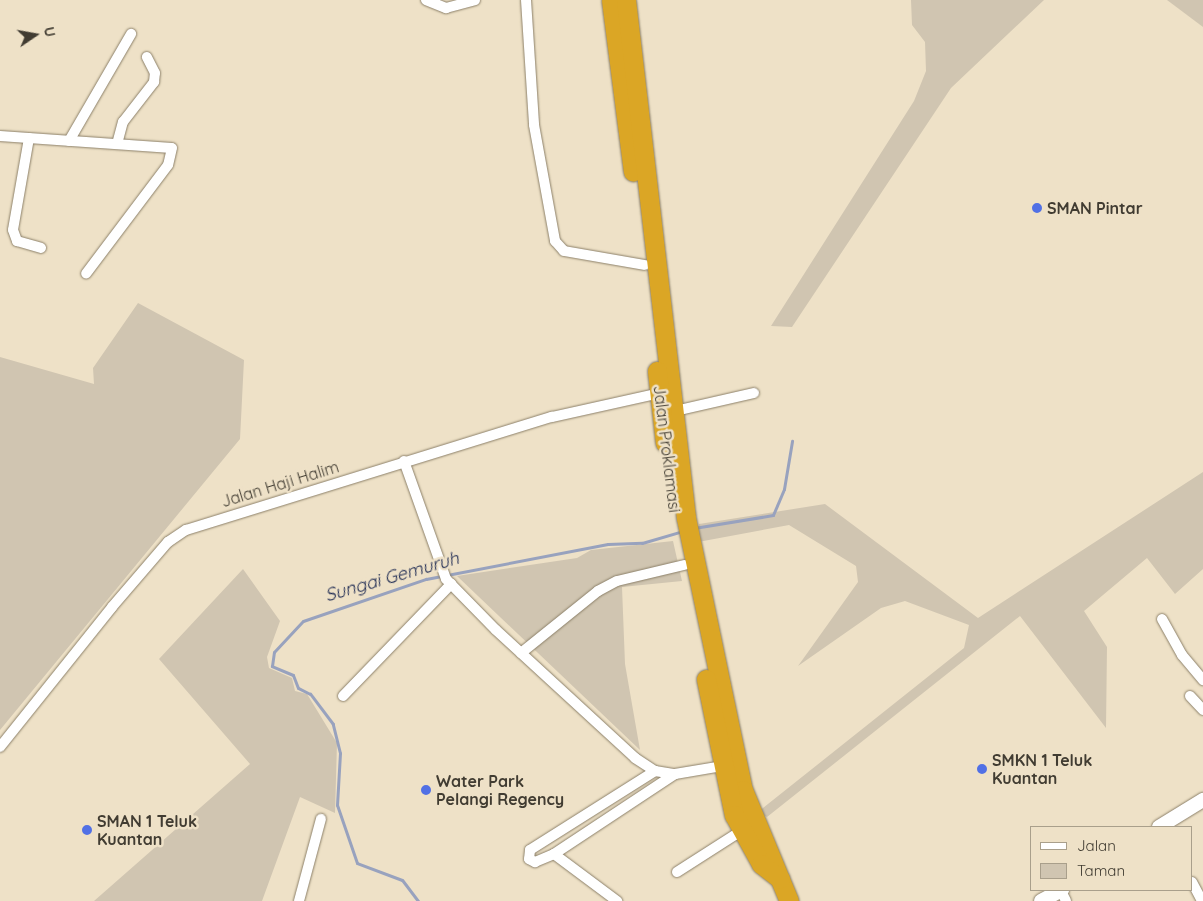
<!DOCTYPE html>
<html>
<head>
<meta charset="utf-8">
<style>
	body { margin:0 }
	#map { position:relative; width:1203px; height:901px; overflow:hidden; background:#eee1c7; font-family:Quicksand,sans-serif }
	div>[style] { position:absolute }
	.green>* { inset:0; background:#d0c5b1 }
	.stream>* { height:3px; margin:-1.5px; padding:0 1.5px; transform-origin:1.5px; border-radius:1.5px; background:#98a2be }
	.roads { filter:drop-shadow(0 0 1px #8c8069) drop-shadow(0 0 1px #8c8069) }
	.street>* { height:10px; margin:-5px; padding:0 5px; transform-origin:5px; border-radius:5px; background:#fff }
	.secondary>* { height:14px; margin:-7px; padding:0 7px; transform-origin:7px; border-radius:7px; background:#fff }
	.highway>* { height:19px; margin:-9.5px; padding:0 9.5px; transform-origin:9.5px; border-radius:9.5px; background:#dba625 }
	.dots>* { width:14px; height:14px; translate:-50% -50%; box-sizing:border-box; border:2px solid #eee1c7; border-radius:50% }
	span { translate:-50% -50%; white-space:nowrap; text-align:center; line-height:1.15; -webkit-text-stroke:5px #eee1c7; paint-order:stroke }
	.poi-label { font-size:16px; color:#413c32; font-weight:700 }
	.left { translate:0 -50%; text-align:left }
	.street-label { font-size:16px; color:#413c32 }
	.water-label { font-size:18px; color:#212d54; font-style:italic }
	.legend { position:absolute; left:1030px; top:826px; width:162px; height:65px; box-sizing:border-box; background:#eee1c7; border:1px solid #a99f8b; margin:0; padding:6px 9px; list-style:none; font-size:15px; color:#413c32 }
	.legend li { display:flex; align-items:center; gap:10px; height:25px }
	.legend b { width:25px; border:1px solid #a99f8b }
	.north { position:absolute; left:10px; top:10px; width:50px; height:50px; -webkit-text-stroke:4px #eee1c7; paint-order:stroke; rotate:78deg; font-size:14px; font-weight:700; line-height:20px; text-align:center; color:#413c32 }
	.north::after { content:''; display:block; margin:auto; width:18px; height:22px; background:#413c32; clip-path:polygon(50% 0,100% 100%,50% 72%,0 100%) }
</style>
</head>
<body>
<div id="map">
	<div class="green">
		<div style="clip-path:polygon(911px 0,1044px 0,951px 88px,792px 327px,771px 326px,914px 101px,926px 71px,925px 42px,912px 25px)"></div>
		<div style="clip-path:polygon(1167px 0,1203px 0,1203px 27px)"></div>
		<div style="clip-path:polygon(138px 303px,244px 360px,240px 439px,0 730px,0 357px,94px 384px,93px 368px)"></div>
		<div style="clip-path:polygon(1203px 472px,1203px 569px,1175px 594px,1147px 558px,1084px 611px,1107px 647px,1106px 728px,1020px 616px,767px 817px,758px 812px,964px 648px,969px 625px,905px 601px,881px 608px,798px 666px,858px 582px,856px 566px,789px 525px,698px 542px,699px 524px,825px 504px,978px 618px)"></div>
		<div style="clip-path:polygon(673px 541px,682px 581px,622px 587px,625px 664px,640px 750px,457px 576px,577px 558px,591px 550px)"></div>
		<div style="clip-path:polygon(243px 569px,280px 621px,267px 657px,269px 668px,292px 678px,295px 691px,307px 694px,337px 743px,335px 813px,300px 797px,262px 901px,94px 901px,250px 764px,159px 659px)"></div>
	</div>
	<div class="stream">
		<div style="left:694px;top:528px;width:80px;rotate:-9.3deg"></div>
		<div style="left:773px;top:515px;width:28px;rotate:-67deg"></div>
		<div style="left:784px;top:489px;width:49px;rotate:-80.5deg"></div>
		<div style="left:418px;top:901px;width:26px;rotate:-127deg"></div>
		<div style="left:402px;top:880px;width:48px;rotate:-159.3deg"></div>
		<div style="left:357px;top:863px;width:61px;rotate:-109deg"></div>
		<div style="left:337px;top:805px;width:52px;rotate:-86.7deg"></div>
		<div style="left:340px;top:753px;width:30px;rotate:-104deg"></div>
		<div style="left:333px;top:724px;width:38px;rotate:-127deg"></div>
		<div style="left:310px;top:694px;width:13px;rotate:-153deg"></div>
		<div style="left:298px;top:688px;width:14px;rotate:-111deg"></div>
		<div style="left:293px;top:675px;width:23px;rotate:-157deg"></div>
		<div style="left:272px;top:666px;width:14px;rotate:-82deg"></div>
		<div style="left:274px;top:652px;width:42px;rotate:-46.9deg"></div>
		<div style="left:303px;top:621px;width:130px;rotate:-18.9deg"></div>
		<div style="left:426px;top:579px;width:185px;rotate:-10.9deg"></div>
		<div style="left:608px;top:544px;width:34px;rotate:-2deg"></div>
		<div style="left:642px;top:543px;width:43px;rotate:-16.3deg"></div>
	</div>
	<div class="roads">
		<div class="street">
			<div style="left:426px;top:0;width:22px;rotate:22deg"></div>
			<div style="left:446px;top:8px;width:30px;rotate:-15deg"></div>
			<div style="left:526px;top:0;width:125px;rotate:86.3deg"></div>
			<div style="left:534px;top:125px;width:118px;rotate:79.7deg"></div>
			<div style="left:555px;top:241px;width:13px;rotate:48deg"></div>
			<div style="left:564px;top:251px;width:82px;rotate:9.8deg"></div>
			<div style="left:0;top:136px;width:172px;rotate:4deg"></div>
			<div style="left:172px;top:148px;width:17px;rotate:103deg"></div>
			<div style="left:168px;top:165px;width:136px;rotate:127deg"></div>
			<div style="left:29px;top:138px;width:93px;rotate:99.9deg"></div>
			<div style="left:13px;top:230px;width:12px;rotate:70deg"></div>
			<div style="left:17px;top:241px;width:25px;rotate:16deg"></div>
			<div style="left:69px;top:141px;width:124px;rotate:-59.9deg"></div>
			<div style="left:117px;top:144px;width:23px;rotate:-75deg"></div>
			<div style="left:123px;top:122px;width:51px;rotate:-52.2deg"></div>
			<div style="left:154px;top:82px;width:9px;rotate:-84deg"></div>
			<div style="left:155px;top:73px;width:18px;rotate:-117deg"></div>
			<div style="left:675px;top:411px;width:81px;rotate:-12.8deg"></div>
			<div style="left:404px;top:461px;width:125px;rotate:70.4deg"></div>
			<div style="left:446px;top:579px;width:71px;rotate:45.6deg"></div>
			<div style="left:496px;top:630px;width:189px;rotate:42.6deg"></div>
			<div style="left:635px;top:758px;width:24px;rotate:33deg"></div>
			<div style="left:655px;top:771px;width:20px;rotate:9deg"></div>
			<div style="left:675px;top:774px;width:49px;rotate:-9.5deg"></div>
			<div style="left:1162px;top:619px;width:41px;rotate:60.9deg"></div>
			<div style="left:1182px;top:655px;width:33px;rotate:50deg"></div>
			<div style="left:521px;top:653px;width:99px;rotate:-38.8deg"></div>
			<div style="left:598px;top:591px;width:21px;rotate:-28deg"></div>
			<div style="left:617px;top:581px;width:69px;rotate:-13.4deg"></div>
			<div style="left:343px;top:696px;width:156px;rotate:-46deg"></div>
			<div style="left:1190px;top:696px;width:19px;rotate:47deg"></div>
			<div style="left:0;top:747px;width:179px;rotate:-51.3deg"></div>
			<div style="left:112px;top:607px;width:86px;rotate:-49.3deg"></div>
			<div style="left:168px;top:542px;width:22px;rotate:-34deg"></div>
			<div style="left:186px;top:530px;width:383px;rotate:-17.2deg"></div>
			<div style="left:552px;top:417px;width:111px;rotate:-12.5deg"></div>
			<div style="left:655px;top:771px;width:148px;rotate:147.7deg"></div>
			<div style="left:530px;top:850px;width:9px;rotate:96deg"></div>
			<div style="left:529px;top:859px;width:7px;rotate:27deg"></div>
			<div style="left:535px;top:862px;width:21px;rotate:-23deg"></div>
			<div style="left:554px;top:854px;width:145px;rotate:-33.5deg"></div>
			<div style="left:554px;top:854px;width:79px;rotate:36.7deg"></div>
			<div style="left:677px;top:872px;width:76px;rotate:-32.6deg"></div>
			<div style="left:1192px;top:882px;width:21px;rotate:62deg"></div>
			<div style="left:1061px;top:891px;width:11px;rotate:63deg"></div>
			<div style="left:299px;top:901px;width:85px;rotate:-75deg"></div>
		</div>
		<div class="secondary">
			<div style="left:1159px;top:827px;width:52px;rotate:-31.5deg"></div>
			<div style="left:1041px;top:901px;width:24px;rotate:-28deg"></div>
		</div>
		<div class="highway">
			<div style="left:611px;top:0;width:173px;rotate:82.7deg"></div>
			<div style="left:626px;top:0;width:521px;rotate:83.39deg"></div>
			<div style="left:686px;top:518px;width:278px;rotate:78.2deg"></div>
			<div style="left:743px;top:790px;width:120px;rotate:67.5deg"></div>
			<div style="left:657px;top:371px;width:72px;rotate:83.7deg"></div>
			<div style="left:706px;top:679px;width:139px;rotate:78.4deg"></div>
			<div style="left:734px;top:815px;width:56px;rotate:61.1deg"></div>
			<div style="left:761px;top:864px;width:24px;rotate:38deg"></div>
		</div>
	</div>
	<div class="dots">
		<div style="left:1037px;top:208px;background:#5170e5"></div>
		<div style="left:982px;top:769px;background:#5170e5"></div>
		<div style="left:426px;top:790px;background:#5170e5"></div>
		<div style="left:87px;top:830px;background:#5170e5"></div>
	</div>
	<div class="poi-label">
		<span class="left" style="left:1047px;top:208px">SMAN Pintar</span>
		<span class="left" style="left:992px;top:769px">SMKN 1 Teluk<br>Kuantan</span>
		<span class="left" style="left:436px;top:790px">Water Park<br>Pelangi Regency</span>
		<span class="left" style="left:97px;top:830px">SMAN 1 Teluk<br>Kuantan</span>
	</div>
	<div class="street-label">
		<span style="left:667px;top:449px;rotate:83deg">Jalan Proklamasi</span>
		<span style="left:280px;top:484px;rotate:-17deg">Jalan Haji Halim</span>
	</div>
	<div class="water-label">
		<span style="left:392px;top:577px;rotate:-16deg">Sungai Gemuruh</span>
	</div>
	<ul class="legend">
	<li><b style="height:6px;background:#fff"></b>Jalan</li>
	<li><b style="height:14px;background:#d0c5b1"></b>Taman</li>
	</ul>
	<div class="north">U</div>
</div>
</body>
</html>
